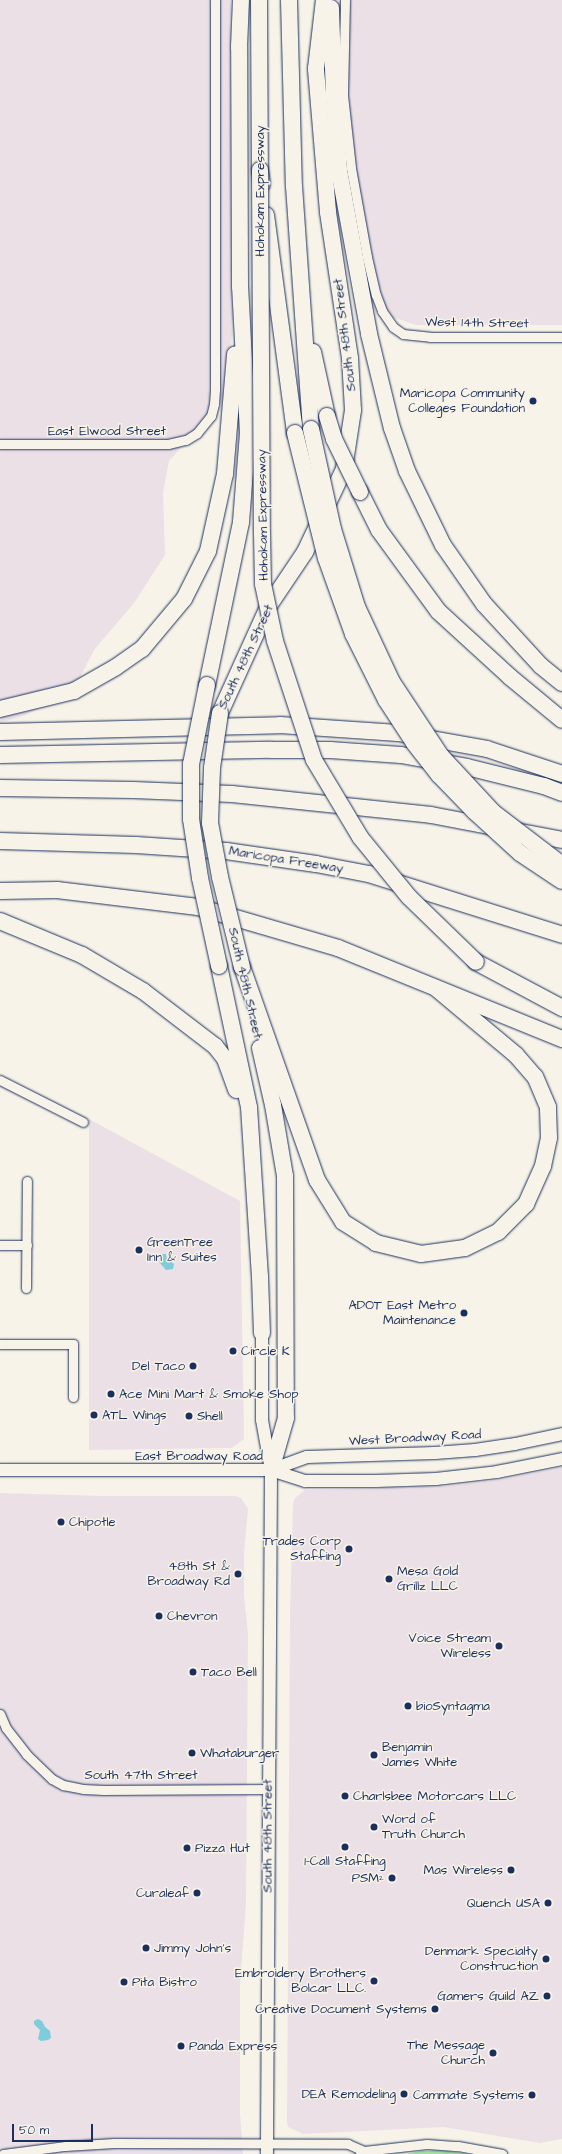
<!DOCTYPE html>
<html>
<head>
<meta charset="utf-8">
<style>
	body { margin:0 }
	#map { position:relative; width:562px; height:2154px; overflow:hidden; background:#f7f3e8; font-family:"Architects Daughter",sans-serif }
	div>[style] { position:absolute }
	.built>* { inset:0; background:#ebe0e6 }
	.green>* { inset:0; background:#a1e0a8 }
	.water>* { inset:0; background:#7eccdc }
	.roads { filter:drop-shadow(0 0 1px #1b2f5e) drop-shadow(0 0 1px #1b2f5e) }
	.street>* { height:9px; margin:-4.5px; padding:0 4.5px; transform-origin:4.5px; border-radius:4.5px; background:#f7f3e8 }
	.secondary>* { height:12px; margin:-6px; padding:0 6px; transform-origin:6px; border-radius:6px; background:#f7f3e8 }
	.highway>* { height:16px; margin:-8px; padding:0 8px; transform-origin:8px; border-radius:8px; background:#f7f3e8 }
	.bridges { filter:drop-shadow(0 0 1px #1b2f5e) drop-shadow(0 0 1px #1b2f5e) }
	.highway-bridge>* { height:16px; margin:-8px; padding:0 8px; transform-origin:8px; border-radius:8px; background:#f7f3e8 }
	.dots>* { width:11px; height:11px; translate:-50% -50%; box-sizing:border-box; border:2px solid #f7f3e8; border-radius:50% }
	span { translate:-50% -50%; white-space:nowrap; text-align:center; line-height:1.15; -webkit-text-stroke:3px #f7f3e8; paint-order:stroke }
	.street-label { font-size:13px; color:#1b2f5e }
	.poi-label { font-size:13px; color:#1b2f5e }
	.right { translate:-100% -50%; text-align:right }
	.left { translate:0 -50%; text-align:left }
	.scale { position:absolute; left:12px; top:2124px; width:81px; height:18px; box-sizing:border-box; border:2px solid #1b2f5e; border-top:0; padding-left:5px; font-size:12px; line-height:14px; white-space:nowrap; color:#1b2f5e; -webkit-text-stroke:3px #f7f3e8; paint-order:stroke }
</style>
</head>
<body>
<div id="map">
	<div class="built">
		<div style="clip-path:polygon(0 0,231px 0,233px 313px,229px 394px,169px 461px,163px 492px,165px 555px,134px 603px,94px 650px,74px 689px,26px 715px,0 723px)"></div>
		<div style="clip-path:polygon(340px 0,562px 0,562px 325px,416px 325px,392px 317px,373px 291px,340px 148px)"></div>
		<div style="clip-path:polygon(89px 1119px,240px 1201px,244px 1439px,232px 1448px,89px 1450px)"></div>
		<div style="clip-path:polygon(562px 1467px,562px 2139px,540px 2143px,444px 2127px,303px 2134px,288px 2127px,287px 2123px,290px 1615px,293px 1504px,295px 1498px,305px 1490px,446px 1486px,498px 1480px)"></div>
		<div style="clip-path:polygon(0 1493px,102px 1496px,235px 1496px,241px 1498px,248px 1509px,244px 1553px,244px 1595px,248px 1635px,246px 1903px,240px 1984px,240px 2113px,243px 2154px,0 2154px)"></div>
	</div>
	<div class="green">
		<div style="clip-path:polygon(441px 2150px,469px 2154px,407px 2154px,421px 2151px)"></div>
	</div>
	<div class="water">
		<div style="clip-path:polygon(160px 1254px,166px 1254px,167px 1259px,174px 1264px,173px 1269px,166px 1270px,159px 1262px)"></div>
		<div style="clip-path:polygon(38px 2019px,42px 2021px,45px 2027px,50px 2031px,51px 2038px,48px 2040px,41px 2041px,38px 2039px,40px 2030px,34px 2024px,34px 2021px)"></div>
	</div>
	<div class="roads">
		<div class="street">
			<div style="left:345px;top:0;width:95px;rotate:91.2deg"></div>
			<div style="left:343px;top:95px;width:73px;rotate:83.7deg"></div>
			<div style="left:351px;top:168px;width:90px;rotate:79.8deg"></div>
			<div style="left:367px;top:257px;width:39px;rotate:77deg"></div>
			<div style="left:376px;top:295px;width:17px;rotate:69deg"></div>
			<div style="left:382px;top:311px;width:19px;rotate:55deg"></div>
			<div style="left:393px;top:327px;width:12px;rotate:35deg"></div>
			<div style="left:403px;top:334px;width:27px;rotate:6deg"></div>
			<div style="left:430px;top:337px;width:132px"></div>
			<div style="left:0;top:444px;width:168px"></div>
			<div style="left:168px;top:444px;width:18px;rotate:-13deg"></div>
			<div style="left:186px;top:440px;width:13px;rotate:-32deg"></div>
			<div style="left:197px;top:433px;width:22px;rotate:-51deg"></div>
			<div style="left:211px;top:416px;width:12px;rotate:-76deg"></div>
			<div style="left:214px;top:404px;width:15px;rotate:-86deg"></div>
			<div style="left:215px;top:389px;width:389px;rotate:-90deg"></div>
			<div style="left:0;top:1080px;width:93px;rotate:26.8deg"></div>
			<div style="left:0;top:1245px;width:27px"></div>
			<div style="left:26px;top:1288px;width:107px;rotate:-89.5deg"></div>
			<div style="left:0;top:1344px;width:73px"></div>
			<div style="left:73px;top:1344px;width:53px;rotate:90deg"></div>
			<div style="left:0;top:1714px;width:15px;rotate:67deg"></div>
			<div style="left:6px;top:1728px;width:33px;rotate:52deg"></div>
			<div style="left:26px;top:1754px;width:36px;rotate:44deg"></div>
			<div style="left:52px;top:1779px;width:13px;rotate:29deg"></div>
			<div style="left:63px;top:1785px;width:20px;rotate:11deg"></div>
			<div style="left:83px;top:1789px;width:21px;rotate:3deg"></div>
			<div style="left:104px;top:1790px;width:164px;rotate:-0.3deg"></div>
			<div style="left:3px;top:2154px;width:63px;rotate:-7.4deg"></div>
			<div style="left:65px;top:2146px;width:49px;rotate:-3.5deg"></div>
			<div style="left:114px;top:2143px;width:234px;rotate:0.2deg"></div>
			<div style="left:348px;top:2144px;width:17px;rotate:24deg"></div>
			<div style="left:360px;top:2154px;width:5px;rotate:-37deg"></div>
			<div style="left:364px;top:2151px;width:63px;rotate:-6.3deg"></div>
			<div style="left:427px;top:2144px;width:31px;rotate:4deg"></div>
			<div style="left:458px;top:2146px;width:45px;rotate:10.3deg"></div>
		</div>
		<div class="secondary">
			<div style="left:262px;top:1333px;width:87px;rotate:90deg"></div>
			<div style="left:262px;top:1420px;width:51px;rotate:79.8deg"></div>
			<div style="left:271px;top:1470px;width:684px;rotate:90.34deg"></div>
			<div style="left:0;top:1470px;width:271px"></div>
			<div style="left:271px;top:1470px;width:36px;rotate:18deg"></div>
			<div style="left:305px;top:1481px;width:71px"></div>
			<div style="left:376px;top:1481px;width:60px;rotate:-1.9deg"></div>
			<div style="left:436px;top:1479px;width:61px;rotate:-6.5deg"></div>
			<div style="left:497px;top:1472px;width:66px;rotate:-11.3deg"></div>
			<div style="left:271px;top:1470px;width:38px;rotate:-20deg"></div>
			<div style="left:307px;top:1457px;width:128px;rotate:-1.8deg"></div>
			<div style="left:435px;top:1453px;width:40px;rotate:-4.3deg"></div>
			<div style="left:475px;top:1450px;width:40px;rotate:-8.5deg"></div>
			<div style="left:515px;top:1444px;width:48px;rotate:-12deg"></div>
		</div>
		<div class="highway">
			<div style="left:259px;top:0;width:170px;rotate:89.7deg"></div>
			<div style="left:260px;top:170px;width:14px;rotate:82deg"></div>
			<div style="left:289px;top:0;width:186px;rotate:88.5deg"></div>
			<div style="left:294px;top:186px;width:244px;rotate:86deg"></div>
			<div style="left:331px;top:8px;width:90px;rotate:88.1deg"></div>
			<div style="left:334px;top:98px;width:72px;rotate:86deg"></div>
			<div style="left:339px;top:170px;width:167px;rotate:79.6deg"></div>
			<div style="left:369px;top:334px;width:97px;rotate:76.3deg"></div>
			<div style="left:392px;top:428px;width:46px;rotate:70.8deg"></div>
			<div style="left:407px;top:471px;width:82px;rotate:64.1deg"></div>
			<div style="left:443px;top:545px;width:72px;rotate:55.2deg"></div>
			<div style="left:484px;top:604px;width:84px;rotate:47.4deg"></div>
			<div style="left:541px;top:666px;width:27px;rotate:39deg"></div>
			<div style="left:266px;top:215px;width:220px;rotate:82.4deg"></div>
			<div style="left:313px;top:352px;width:66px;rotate:77.7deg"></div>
			<div style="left:360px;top:492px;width:42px;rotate:63.4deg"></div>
			<div style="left:379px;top:530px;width:100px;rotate:53.9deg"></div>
			<div style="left:438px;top:611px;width:98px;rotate:42.5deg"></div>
			<div style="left:510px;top:677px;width:67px;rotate:39.6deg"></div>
			<div style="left:207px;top:685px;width:167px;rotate:-78.2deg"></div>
			<div style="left:241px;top:522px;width:89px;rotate:-85.5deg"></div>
			<div style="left:248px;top:433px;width:146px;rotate:-93.1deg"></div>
			<div style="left:240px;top:287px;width:240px;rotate:-90.2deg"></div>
			<div style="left:239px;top:47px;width:47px;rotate:-87.6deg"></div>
			<div style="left:0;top:709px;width:76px;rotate:-13.7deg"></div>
			<div style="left:74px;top:691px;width:48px;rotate:-29.7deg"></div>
			<div style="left:116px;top:667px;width:32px;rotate:-35deg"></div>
			<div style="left:142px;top:649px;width:65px;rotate:-50deg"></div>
			<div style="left:184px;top:599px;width:54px;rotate:-63.4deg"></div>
			<div style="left:208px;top:551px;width:79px;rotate:-77.6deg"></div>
			<div style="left:225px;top:474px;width:120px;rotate:-85.2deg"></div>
			<div style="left:220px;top:713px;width:116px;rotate:-65.6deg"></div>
			<div style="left:268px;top:607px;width:66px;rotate:-56.1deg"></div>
			<div style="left:305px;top:552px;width:92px;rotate:-64.8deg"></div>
			<div style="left:344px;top:469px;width:60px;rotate:-81.3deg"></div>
			<div style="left:353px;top:410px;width:52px;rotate:-93.3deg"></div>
			<div style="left:350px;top:358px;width:148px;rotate:-98.6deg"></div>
			<div style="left:328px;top:212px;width:144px;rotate:-94.8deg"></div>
			<div style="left:316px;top:69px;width:69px;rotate:-83.4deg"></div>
			<div style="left:0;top:732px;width:280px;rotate:-1.4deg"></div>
			<div style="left:280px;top:725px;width:118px;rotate:3.9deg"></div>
			<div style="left:398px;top:733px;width:90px;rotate:10.2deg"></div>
			<div style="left:487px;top:749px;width:79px;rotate:18.4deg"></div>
			<div style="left:0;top:755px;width:271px;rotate:-1.1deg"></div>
			<div style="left:271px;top:750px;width:59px"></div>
			<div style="left:330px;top:750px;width:71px;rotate:4deg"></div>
			<div style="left:401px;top:755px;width:67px;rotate:10.3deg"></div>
			<div style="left:467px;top:767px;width:79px;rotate:13.9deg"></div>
			<div style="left:544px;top:786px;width:19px;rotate:21deg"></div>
			<div style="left:0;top:788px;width:133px;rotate:0.9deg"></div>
			<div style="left:133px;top:790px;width:99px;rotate:2.3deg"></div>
			<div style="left:232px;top:794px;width:200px;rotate:6deg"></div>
			<div style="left:431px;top:815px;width:133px;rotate:10.8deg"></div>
			<div style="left:0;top:841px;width:136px;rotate:1.7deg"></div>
			<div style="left:136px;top:845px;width:90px;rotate:3.8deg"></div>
			<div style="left:226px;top:851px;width:91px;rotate:8.2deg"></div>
			<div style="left:316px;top:864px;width:54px;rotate:10.7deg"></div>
			<div style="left:369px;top:874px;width:202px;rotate:17.5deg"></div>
			<div style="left:0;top:891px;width:57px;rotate:-1deg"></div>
			<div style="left:57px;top:890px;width:142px;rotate:6.9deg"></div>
			<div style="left:198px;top:907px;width:146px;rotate:16.3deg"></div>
			<div style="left:338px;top:948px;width:242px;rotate:22.1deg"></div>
			<div style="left:0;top:921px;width:89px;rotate:22.5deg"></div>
			<div style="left:82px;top:955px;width:71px;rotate:30.5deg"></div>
			<div style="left:143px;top:991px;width:91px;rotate:37.4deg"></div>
			<div style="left:215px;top:1046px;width:16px;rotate:52deg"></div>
			<div style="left:225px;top:1059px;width:33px;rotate:70deg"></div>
			<div style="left:476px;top:962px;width:98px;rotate:28.1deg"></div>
			<div style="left:219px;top:966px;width:144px;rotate:78deg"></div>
			<div style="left:249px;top:1107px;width:170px;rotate:86.3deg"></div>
			<div style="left:260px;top:1277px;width:56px;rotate:88deg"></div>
			<div style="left:242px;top:967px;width:226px;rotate:70.6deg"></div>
			<div style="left:317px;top:1180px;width:49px;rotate:58.2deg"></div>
			<div style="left:343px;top:1222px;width:39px;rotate:32deg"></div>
			<div style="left:376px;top:1243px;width:46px;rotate:13.7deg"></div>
			<div style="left:421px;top:1254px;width:44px;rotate:-7.8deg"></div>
			<div style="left:465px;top:1248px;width:37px;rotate:-26deg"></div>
			<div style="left:498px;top:1232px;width:40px;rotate:-45deg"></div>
			<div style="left:526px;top:1204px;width:42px;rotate:-65.9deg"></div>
			<div style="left:543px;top:1166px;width:29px;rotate:-78deg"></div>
			<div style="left:549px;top:1138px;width:31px;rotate:-92deg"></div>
			<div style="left:548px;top:1107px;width:33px;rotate:-113deg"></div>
			<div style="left:535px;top:1077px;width:29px;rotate:-131deg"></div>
			<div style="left:516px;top:1055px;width:104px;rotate:-140.1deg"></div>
			<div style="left:260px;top:1048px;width:58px;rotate:77.2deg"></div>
			<div style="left:273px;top:1105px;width:72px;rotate:80.4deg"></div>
			<div style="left:285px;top:1176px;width:242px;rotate:89.8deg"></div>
			<div style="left:286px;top:1418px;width:54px;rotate:106.1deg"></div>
		</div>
	</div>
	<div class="bridges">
		<div class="highway-bridge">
			<div style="left:260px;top:170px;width:363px;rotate:89.7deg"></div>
			<div style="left:262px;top:533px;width:51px;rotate:88.9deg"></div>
			<div style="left:263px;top:584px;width:58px;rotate:78.1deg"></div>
			<div style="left:275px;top:641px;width:125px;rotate:71.9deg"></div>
			<div style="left:314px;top:760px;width:90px;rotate:59.1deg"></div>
			<div style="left:360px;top:837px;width:77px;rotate:50.8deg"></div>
			<div style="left:409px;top:897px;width:93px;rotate:44.1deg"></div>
			<div style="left:327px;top:416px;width:24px;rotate:73deg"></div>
			<div style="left:334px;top:439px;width:59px;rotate:63.9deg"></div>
			<div style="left:311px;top:429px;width:102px;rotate:77.6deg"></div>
			<div style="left:333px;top:529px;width:82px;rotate:72.9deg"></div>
			<div style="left:357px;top:607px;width:83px;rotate:65deg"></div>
			<div style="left:392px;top:682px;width:89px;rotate:56.5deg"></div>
			<div style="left:441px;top:756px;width:76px;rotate:47.1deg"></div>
			<div style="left:493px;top:812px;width:87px;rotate:37.5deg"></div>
			<div style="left:295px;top:433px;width:129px;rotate:76.1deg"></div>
			<div style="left:326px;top:558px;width:81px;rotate:70.4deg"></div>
			<div style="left:353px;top:634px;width:74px;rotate:63.4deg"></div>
			<div style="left:386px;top:700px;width:51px;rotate:56.9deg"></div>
			<div style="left:414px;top:743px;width:41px;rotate:52deg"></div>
			<div style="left:439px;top:775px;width:50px;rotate:45.8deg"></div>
			<div style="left:474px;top:811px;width:62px;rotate:42.4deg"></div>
			<div style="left:520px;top:853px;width:50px;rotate:33.7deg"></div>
			<div style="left:207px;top:685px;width:81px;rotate:101.4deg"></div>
			<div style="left:191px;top:764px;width:55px;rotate:90deg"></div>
			<div style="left:191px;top:819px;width:60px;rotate:81.3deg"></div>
			<div style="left:200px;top:878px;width:90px;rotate:77.8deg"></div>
			<div style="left:220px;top:713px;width:56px;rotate:98.3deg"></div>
			<div style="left:212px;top:768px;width:55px;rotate:92.1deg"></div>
			<div style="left:210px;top:823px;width:55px;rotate:79.5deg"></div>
			<div style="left:220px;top:877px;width:93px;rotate:76.3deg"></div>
		</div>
	</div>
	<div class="dots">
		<div style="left:533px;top:401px;background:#1b2f5e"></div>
		<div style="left:139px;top:1250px;background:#1b2f5e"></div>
		<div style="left:464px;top:1313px;background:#1b2f5e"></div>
		<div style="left:233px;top:1351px;background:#1b2f5e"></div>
		<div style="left:193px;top:1366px;background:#1b2f5e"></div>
		<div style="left:111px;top:1394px;background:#1b2f5e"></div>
		<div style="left:94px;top:1415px;background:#1b2f5e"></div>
		<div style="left:189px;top:1416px;background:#1b2f5e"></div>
		<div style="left:61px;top:1522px;background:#1b2f5e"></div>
		<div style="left:349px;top:1549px;background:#1b2f5e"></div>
		<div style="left:238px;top:1574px;background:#1b2f5e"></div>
		<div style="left:389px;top:1579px;background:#1b2f5e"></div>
		<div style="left:159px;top:1616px;background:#1b2f5e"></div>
		<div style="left:499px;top:1646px;background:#1b2f5e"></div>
		<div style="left:193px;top:1672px;background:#1b2f5e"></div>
		<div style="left:408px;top:1706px;background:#1b2f5e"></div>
		<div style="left:192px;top:1753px;background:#1b2f5e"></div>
		<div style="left:374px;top:1755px;background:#1b2f5e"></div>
		<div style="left:345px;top:1796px;background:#1b2f5e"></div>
		<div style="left:374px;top:1827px;background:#1b2f5e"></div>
		<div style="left:345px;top:1847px;background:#1b2f5e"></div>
		<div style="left:187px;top:1848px;background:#1b2f5e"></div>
		<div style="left:511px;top:1870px;background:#1b2f5e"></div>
		<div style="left:392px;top:1878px;background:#1b2f5e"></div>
		<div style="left:197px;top:1893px;background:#1b2f5e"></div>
		<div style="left:548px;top:1903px;background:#1b2f5e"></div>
		<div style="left:146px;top:1948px;background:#1b2f5e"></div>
		<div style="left:546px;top:1959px;background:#1b2f5e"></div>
		<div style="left:374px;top:1981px;background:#1b2f5e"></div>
		<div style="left:124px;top:1982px;background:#1b2f5e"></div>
		<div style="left:547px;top:1996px;background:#1b2f5e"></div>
		<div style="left:435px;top:2009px;background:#1b2f5e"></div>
		<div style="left:181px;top:2046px;background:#1b2f5e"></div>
		<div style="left:493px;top:2053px;background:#1b2f5e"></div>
		<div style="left:404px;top:2094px;background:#1b2f5e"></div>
		<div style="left:532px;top:2095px;background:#1b2f5e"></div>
	</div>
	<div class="street-label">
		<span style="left:260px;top:191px;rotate:-90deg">Hohokam Expressway</span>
		<span style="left:477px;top:323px;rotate:1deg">West 14th Street</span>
		<span style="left:345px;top:335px;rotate:-97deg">South 48th Street</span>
		<span style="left:107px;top:431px">East Elwood Street</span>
		<span style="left:263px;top:515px;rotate:-91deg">Hohokam Expressway</span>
		<span style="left:246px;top:657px;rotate:-65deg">South 48th Street</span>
		<span style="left:286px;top:860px;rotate:9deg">Maricopa Freeway</span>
		<span style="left:245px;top:983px;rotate:77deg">South 48th Street</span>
		<span style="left:415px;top:1438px;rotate:-3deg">West Broadway Road</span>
		<span style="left:199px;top:1456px">East Broadway Road</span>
		<span style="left:141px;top:1775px">South 47th Street</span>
		<span style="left:268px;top:1836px;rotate:-90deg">South 48th Street</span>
	</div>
	<div class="poi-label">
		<span class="right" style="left:525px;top:401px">Maricopa Community<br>Colleges Foundation</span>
		<span class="left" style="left:147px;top:1250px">GreenTree<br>Inn &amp; Suites</span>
		<span class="right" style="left:456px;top:1313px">ADOT East Metro<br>Maintenance</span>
		<span class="left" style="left:241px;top:1351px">Circle K</span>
		<span class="right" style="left:185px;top:1366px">Del Taco</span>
		<span class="left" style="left:119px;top:1394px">Ace Mini Mart &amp; Smoke Shop</span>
		<span class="left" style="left:102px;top:1415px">ATL Wings</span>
		<span class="left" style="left:197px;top:1416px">Shell</span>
		<span class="left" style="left:69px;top:1522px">Chipotle</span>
		<span class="right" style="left:341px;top:1549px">Trades Corp<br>Staffing</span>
		<span class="right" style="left:230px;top:1574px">48th St &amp;<br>Broadway Rd</span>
		<span class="left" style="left:397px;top:1579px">Mesa Gold<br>Grillz LLC</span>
		<span class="left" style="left:167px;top:1616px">Chevron</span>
		<span class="right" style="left:491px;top:1646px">Voice Stream<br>Wireless</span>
		<span class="left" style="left:201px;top:1672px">Taco Bell</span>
		<span class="left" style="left:416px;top:1706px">bioSyntagma</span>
		<span class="left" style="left:382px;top:1755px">Benjamin<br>James White</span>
		<span class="left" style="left:200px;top:1753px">Whataburger</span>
		<span class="left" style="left:353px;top:1796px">Charlsbee Motorcars LLC</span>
		<span class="left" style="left:382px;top:1827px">Word of<br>Truth Church</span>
		<span class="left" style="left:195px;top:1848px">Pizza Hut</span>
		<span style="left:345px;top:1861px">1-Call Staffing</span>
		<span class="right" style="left:503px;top:1870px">Mas Wireless</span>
		<span class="right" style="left:384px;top:1878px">PSM²</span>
		<span class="right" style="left:189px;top:1893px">Curaleaf</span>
		<span class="right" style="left:540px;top:1903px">Quench USA</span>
		<span class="left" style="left:154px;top:1948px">Jimmy John's</span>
		<span class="right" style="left:538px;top:1959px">Denmark Specialty<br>Construction</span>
		<span class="right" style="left:366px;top:1981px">Embroidery Brothers<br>Bolcar LLC.</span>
		<span class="left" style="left:132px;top:1982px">Pita Bistro</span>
		<span class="right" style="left:539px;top:1996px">Gamers Guild AZ</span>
		<span class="right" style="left:427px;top:2009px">Creative Document Systems</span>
		<span class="left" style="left:189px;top:2046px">Panda Express</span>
		<span class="right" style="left:485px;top:2053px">The Message<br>Church</span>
		<span class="right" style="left:396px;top:2094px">DEA Remodeling</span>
		<span class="right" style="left:524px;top:2095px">Cammate Systems</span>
	</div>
	<div class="scale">50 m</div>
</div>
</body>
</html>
